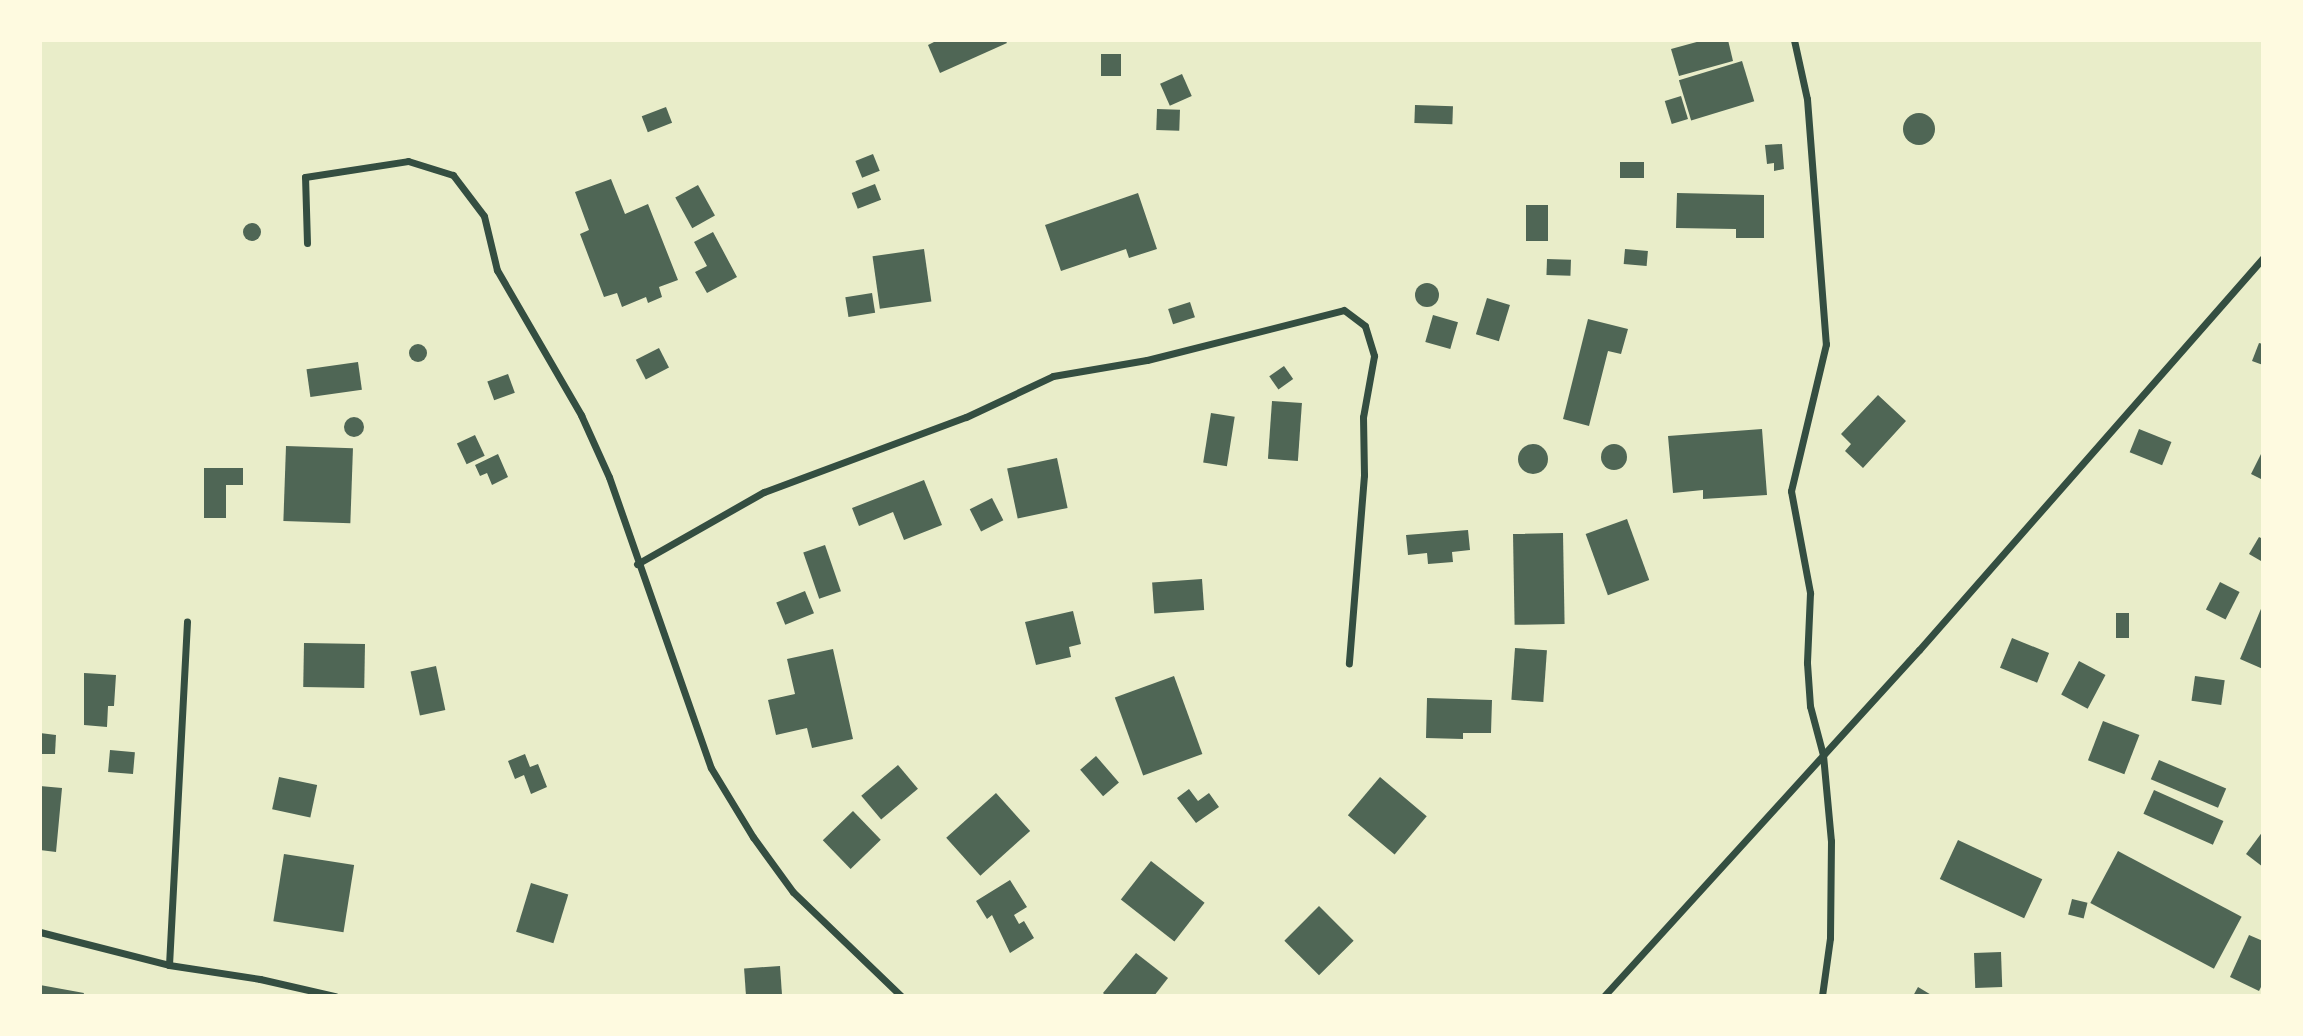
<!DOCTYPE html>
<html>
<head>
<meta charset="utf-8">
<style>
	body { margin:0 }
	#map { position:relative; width:2303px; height:1036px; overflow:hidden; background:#e9edc9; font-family:"PT Sans",sans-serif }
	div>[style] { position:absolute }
	.building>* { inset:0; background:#4f6655; transform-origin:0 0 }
	.round { border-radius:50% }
	.minor>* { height:7px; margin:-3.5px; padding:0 3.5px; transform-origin:3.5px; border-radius:3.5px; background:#344e41 }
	span { translate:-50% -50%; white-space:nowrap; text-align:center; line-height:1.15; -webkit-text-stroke:5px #fefae0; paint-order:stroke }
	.frame { position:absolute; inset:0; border:42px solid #fefae0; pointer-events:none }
</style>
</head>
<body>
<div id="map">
	<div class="building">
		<div style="clip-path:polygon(938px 40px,1005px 40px,1007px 43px,940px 73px,928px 45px)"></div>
		<div style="clip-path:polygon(1704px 40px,1728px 40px,1733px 61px,1679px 76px,1671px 49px)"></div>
		<div style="left:1101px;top:54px;width:20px;height:22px"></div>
		<div style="left:1742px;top:61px;width:42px;height:66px;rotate:73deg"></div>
		<div style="left:1182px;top:74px;width:24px;height:24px;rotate:66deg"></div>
		<div style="left:1681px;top:96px;width:24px;height:17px;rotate:73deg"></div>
		<div style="left:1415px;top:105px;width:38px;height:18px;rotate:2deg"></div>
		<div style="left:666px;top:107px;width:17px;height:26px;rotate:69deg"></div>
		<div style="left:1157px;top:109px;width:23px;height:21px;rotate:2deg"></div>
		<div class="round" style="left:1903px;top:113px;width:32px;height:32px"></div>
		<div style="clip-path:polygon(1782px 144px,1784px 169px,1774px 171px,1774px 163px,1767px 164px,1765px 145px)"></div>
		<div style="left:873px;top:154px;width:18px;height:19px;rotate:68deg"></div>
		<div style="left:1620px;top:162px;width:24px;height:16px"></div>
		<div style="clip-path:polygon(611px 179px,625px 214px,648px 204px,678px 280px,659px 287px,662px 297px,648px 303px,646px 297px,622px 307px,617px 293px,604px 297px,580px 234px,589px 230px,575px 192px)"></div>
		<div style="left:875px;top:184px;width:17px;height:25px;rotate:69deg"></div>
		<div style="left:698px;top:185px;width:35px;height:26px;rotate:61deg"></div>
		<div style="clip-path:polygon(1138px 193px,1157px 249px,1129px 258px,1126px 249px,1061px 271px,1045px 225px)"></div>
		<div style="clip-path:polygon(1677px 193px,1764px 195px,1764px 238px,1736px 238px,1736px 229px,1676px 228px)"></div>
		<div style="left:1526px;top:205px;width:22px;height:36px"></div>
		<div class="round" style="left:243px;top:223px;width:18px;height:18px"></div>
		<div style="clip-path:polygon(713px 232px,737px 277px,707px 293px,695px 272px,707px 266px,694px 242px)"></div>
		<div style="left:924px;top:249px;width:53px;height:52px;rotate:82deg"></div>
		<div style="left:1625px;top:249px;width:23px;height:15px;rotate:5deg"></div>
		<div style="left:1547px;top:259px;width:24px;height:16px;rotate:2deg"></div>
		<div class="round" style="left:1415px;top:283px;width:24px;height:24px"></div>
		<div style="left:872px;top:293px;width:20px;height:27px;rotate:81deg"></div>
		<div style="left:1487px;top:298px;width:24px;height:38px;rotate:17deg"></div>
		<div style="left:1190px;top:302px;width:16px;height:23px;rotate:72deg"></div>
		<div style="left:1433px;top:315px;width:26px;height:28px;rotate:16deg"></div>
		<div style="clip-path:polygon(1588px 319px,1628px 329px,1621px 354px,1608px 351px,1589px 426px,1563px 419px)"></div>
		<div style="clip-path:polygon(2259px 343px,2263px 344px,2263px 365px,2252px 361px)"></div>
		<div class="round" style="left:409px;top:344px;width:18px;height:18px"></div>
		<div style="left:659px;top:348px;width:22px;height:26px;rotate:63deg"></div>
		<div style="left:358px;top:362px;width:28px;height:52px;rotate:82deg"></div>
		<div style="left:1284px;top:366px;width:16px;height:18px;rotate:55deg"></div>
		<div style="left:508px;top:374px;width:20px;height:22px;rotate:70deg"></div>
		<div style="clip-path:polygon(1878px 395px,1906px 421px,1863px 468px,1845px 451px,1851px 444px,1841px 434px)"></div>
		<div style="left:1272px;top:401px;width:30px;height:58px;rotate:4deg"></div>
		<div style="left:1211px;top:413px;width:24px;height:50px;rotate:9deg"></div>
		<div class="round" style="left:344px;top:417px;width:20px;height:20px"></div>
		<div style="clip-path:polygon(1762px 429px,1767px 495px,1703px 499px,1703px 490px,1673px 493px,1668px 436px)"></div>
		<div style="left:2139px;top:429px;width:35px;height:25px;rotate:22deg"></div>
		<div style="left:475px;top:435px;width:23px;height:20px;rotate:65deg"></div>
		<div class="round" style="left:1601px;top:444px;width:26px;height:26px"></div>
		<div class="round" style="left:1518px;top:444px;width:30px;height:30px"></div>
		<div style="left:286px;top:446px;width:67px;height:75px;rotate:2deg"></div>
		<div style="clip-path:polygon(2263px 450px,2263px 480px,2251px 474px)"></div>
		<div style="clip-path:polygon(498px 454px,508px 477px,492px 485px,487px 473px,480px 476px,475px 465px)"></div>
		<div style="left:1057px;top:458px;width:51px;height:51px;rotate:78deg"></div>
		<div style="clip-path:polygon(204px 468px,243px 468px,243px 485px,226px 485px,226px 518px,204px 518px)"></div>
		<div style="clip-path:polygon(924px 480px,942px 525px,904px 540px,893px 512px,859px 526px,852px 508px)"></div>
		<div style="left:992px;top:498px;width:25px;height:25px;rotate:63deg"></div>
		<div style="left:1627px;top:519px;width:65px;height:44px;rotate:70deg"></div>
		<div style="clip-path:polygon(1468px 530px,1470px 550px,1452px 552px,1453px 562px,1428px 564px,1427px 553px,1408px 555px,1406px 535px)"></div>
		<div style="left:1563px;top:533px;width:91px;height:50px;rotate:89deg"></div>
		<div style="clip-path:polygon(2259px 537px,2263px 539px,2261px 561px,2249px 554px)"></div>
		<div style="left:825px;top:545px;width:49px;height:23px;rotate:71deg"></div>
		<div style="left:1202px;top:579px;width:31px;height:50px;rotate:86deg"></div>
		<div style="left:2220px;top:582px;width:22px;height:31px;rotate:27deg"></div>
		<div style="left:805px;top:591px;width:24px;height:31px;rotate:68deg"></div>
		<div style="clip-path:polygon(2263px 604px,2263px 669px,2240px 659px)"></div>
		<div style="clip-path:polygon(1073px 611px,1081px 644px,1069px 647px,1071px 657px,1036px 665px,1025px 622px)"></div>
		<div style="left:2116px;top:613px;width:13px;height:25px"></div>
		<div style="left:2012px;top:638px;width:40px;height:32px;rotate:22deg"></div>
		<div style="left:304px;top:643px;width:61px;height:44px;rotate:1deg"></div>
		<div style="left:1515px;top:648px;width:32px;height:52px;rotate:4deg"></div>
		<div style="clip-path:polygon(833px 649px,853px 739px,812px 748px,807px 728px,776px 735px,768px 700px,795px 694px,787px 659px)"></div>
		<div style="left:2079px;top:661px;width:30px;height:38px;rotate:28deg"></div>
		<div style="left:436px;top:666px;width:45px;height:26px;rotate:78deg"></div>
		<div style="clip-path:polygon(84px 673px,116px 675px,114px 706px,108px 706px,107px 727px,84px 725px)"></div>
		<div style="left:1174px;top:676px;width:83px;height:63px;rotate:70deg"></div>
		<div style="left:2195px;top:676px;width:30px;height:25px;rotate:8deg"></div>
		<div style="clip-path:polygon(1427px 698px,1492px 700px,1491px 733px,1463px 733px,1463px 739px,1426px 738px)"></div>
		<div style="left:2103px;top:721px;width:39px;height:42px;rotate:21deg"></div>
		<div style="clip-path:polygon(40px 733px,56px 735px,55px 754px,40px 754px)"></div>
		<div style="left:110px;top:750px;width:25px;height:22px;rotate:5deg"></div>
		<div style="clip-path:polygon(525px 754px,530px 767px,538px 764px,547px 787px,531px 794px,524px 775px,515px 779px,508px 761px)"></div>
		<div style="left:1096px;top:756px;width:35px;height:21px;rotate:49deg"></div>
		<div style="left:2159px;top:760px;width:73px;height:21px;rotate:23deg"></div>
		<div style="left:898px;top:765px;width:31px;height:48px;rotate:50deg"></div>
		<div style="left:279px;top:777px;width:39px;height:33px;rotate:12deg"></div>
		<div style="left:1380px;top:777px;width:61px;height:50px;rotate:40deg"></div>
		<div style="clip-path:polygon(40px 786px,62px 788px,56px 852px,40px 850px)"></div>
		<div style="clip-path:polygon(1189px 789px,1198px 801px,1209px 793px,1219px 807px,1196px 823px,1177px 798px)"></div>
		<div style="left:2154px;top:790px;width:76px;height:26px;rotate:24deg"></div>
		<div style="left:996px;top:793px;width:51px;height:67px;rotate:48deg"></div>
		<div style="left:853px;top:811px;width:40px;height:42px;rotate:46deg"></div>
		<div style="clip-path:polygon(2263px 831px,2263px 867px,2246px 854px)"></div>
		<div style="left:1958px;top:840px;width:93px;height:43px;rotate:25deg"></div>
		<div style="left:2118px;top:851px;width:140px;height:59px;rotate:28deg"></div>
		<div style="left:284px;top:854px;width:71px;height:68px;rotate:9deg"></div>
		<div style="left:1151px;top:861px;width:68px;height:49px;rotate:38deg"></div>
		<div style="clip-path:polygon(1010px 880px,1027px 907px,1014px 915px,1019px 924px,1024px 921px,1034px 938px,1010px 953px,992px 915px,987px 919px,976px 901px)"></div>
		<div style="left:531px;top:883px;width:39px;height:51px;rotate:17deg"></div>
		<div style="left:2072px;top:899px;width:16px;height:16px;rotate:14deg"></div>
		<div style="left:1319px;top:906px;width:49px;height:49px;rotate:45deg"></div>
		<div style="clip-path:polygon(2249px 935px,2263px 941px,2263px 983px,2259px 991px,2230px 977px)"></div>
		<div style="left:2001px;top:952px;width:35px;height:27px;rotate:88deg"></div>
		<div style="clip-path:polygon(1136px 953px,1168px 978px,1154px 996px,1106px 996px,1103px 993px)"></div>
		<div style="left:780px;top:966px;width:30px;height:36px;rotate:86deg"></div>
		<div style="clip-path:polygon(40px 985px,84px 993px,83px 996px,40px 996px)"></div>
		<div style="clip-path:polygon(1918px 987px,1933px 996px,1913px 996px)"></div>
	</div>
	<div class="minor">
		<div style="left:1794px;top:40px;width:60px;rotate:77.6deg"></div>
		<div style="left:1807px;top:99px;width:246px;rotate:85.6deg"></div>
		<div style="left:1826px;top:344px;width:151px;rotate:103.4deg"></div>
		<div style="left:1791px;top:491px;width:104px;rotate:79.4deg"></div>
		<div style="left:1810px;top:593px;width:70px;rotate:92.5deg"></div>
		<div style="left:1807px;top:663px;width:43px;rotate:86deg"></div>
		<div style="left:1810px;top:706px;width:51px;rotate:75.1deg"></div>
		<div style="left:1823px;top:755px;width:86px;rotate:84.7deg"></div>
		<div style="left:1831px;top:841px;width:97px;rotate:90.6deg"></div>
		<div style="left:1830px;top:938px;width:59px;rotate:97.9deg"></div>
		<div style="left:307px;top:243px;width:66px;rotate:-91.7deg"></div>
		<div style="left:305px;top:177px;width:104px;rotate:-8.8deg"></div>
		<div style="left:408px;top:161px;width:47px;rotate:17.3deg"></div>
		<div style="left:453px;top:175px;width:51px;rotate:52.9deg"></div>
		<div style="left:484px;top:216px;width:56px;rotate:76.5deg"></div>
		<div style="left:497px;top:270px;width:168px;rotate:59.9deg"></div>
		<div style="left:581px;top:415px;width:68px;rotate:65.7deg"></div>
		<div style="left:609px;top:477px;width:308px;rotate:70.7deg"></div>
		<div style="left:711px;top:768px;width:81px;rotate:58.7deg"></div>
		<div style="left:753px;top:837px;width:68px;rotate:54deg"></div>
		<div style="left:793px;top:892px;width:150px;rotate:43.9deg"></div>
		<div style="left:637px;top:564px;width:146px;rotate:-29.6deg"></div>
		<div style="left:764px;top:492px;width:215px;rotate:-20.4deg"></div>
		<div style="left:966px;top:417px;width:96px;rotate:-25.2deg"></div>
		<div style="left:1053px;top:376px;width:95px;rotate:-9.7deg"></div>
		<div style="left:1147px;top:360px;width:203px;rotate:-14.2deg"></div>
		<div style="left:1344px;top:310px;width:26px;rotate:37deg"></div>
		<div style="left:1365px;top:326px;width:31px;rotate:73deg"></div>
		<div style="left:1374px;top:356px;width:62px;rotate:100.2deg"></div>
		<div style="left:1363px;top:417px;width:58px;rotate:89deg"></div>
		<div style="left:1364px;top:475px;width:189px;rotate:94.6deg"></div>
		<div style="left:40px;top:932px;width:133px;rotate:14.3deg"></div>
		<div style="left:169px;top:965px;width:92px;rotate:8.7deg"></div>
		<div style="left:260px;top:979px;width:77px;rotate:12.8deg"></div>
		<div style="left:169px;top:965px;width:344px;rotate:-87deg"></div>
		<div style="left:1604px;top:996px;width:468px;rotate:-47.7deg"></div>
		<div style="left:1919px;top:650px;width:522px;rotate:-48.73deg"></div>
	</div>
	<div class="frame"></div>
</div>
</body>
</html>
